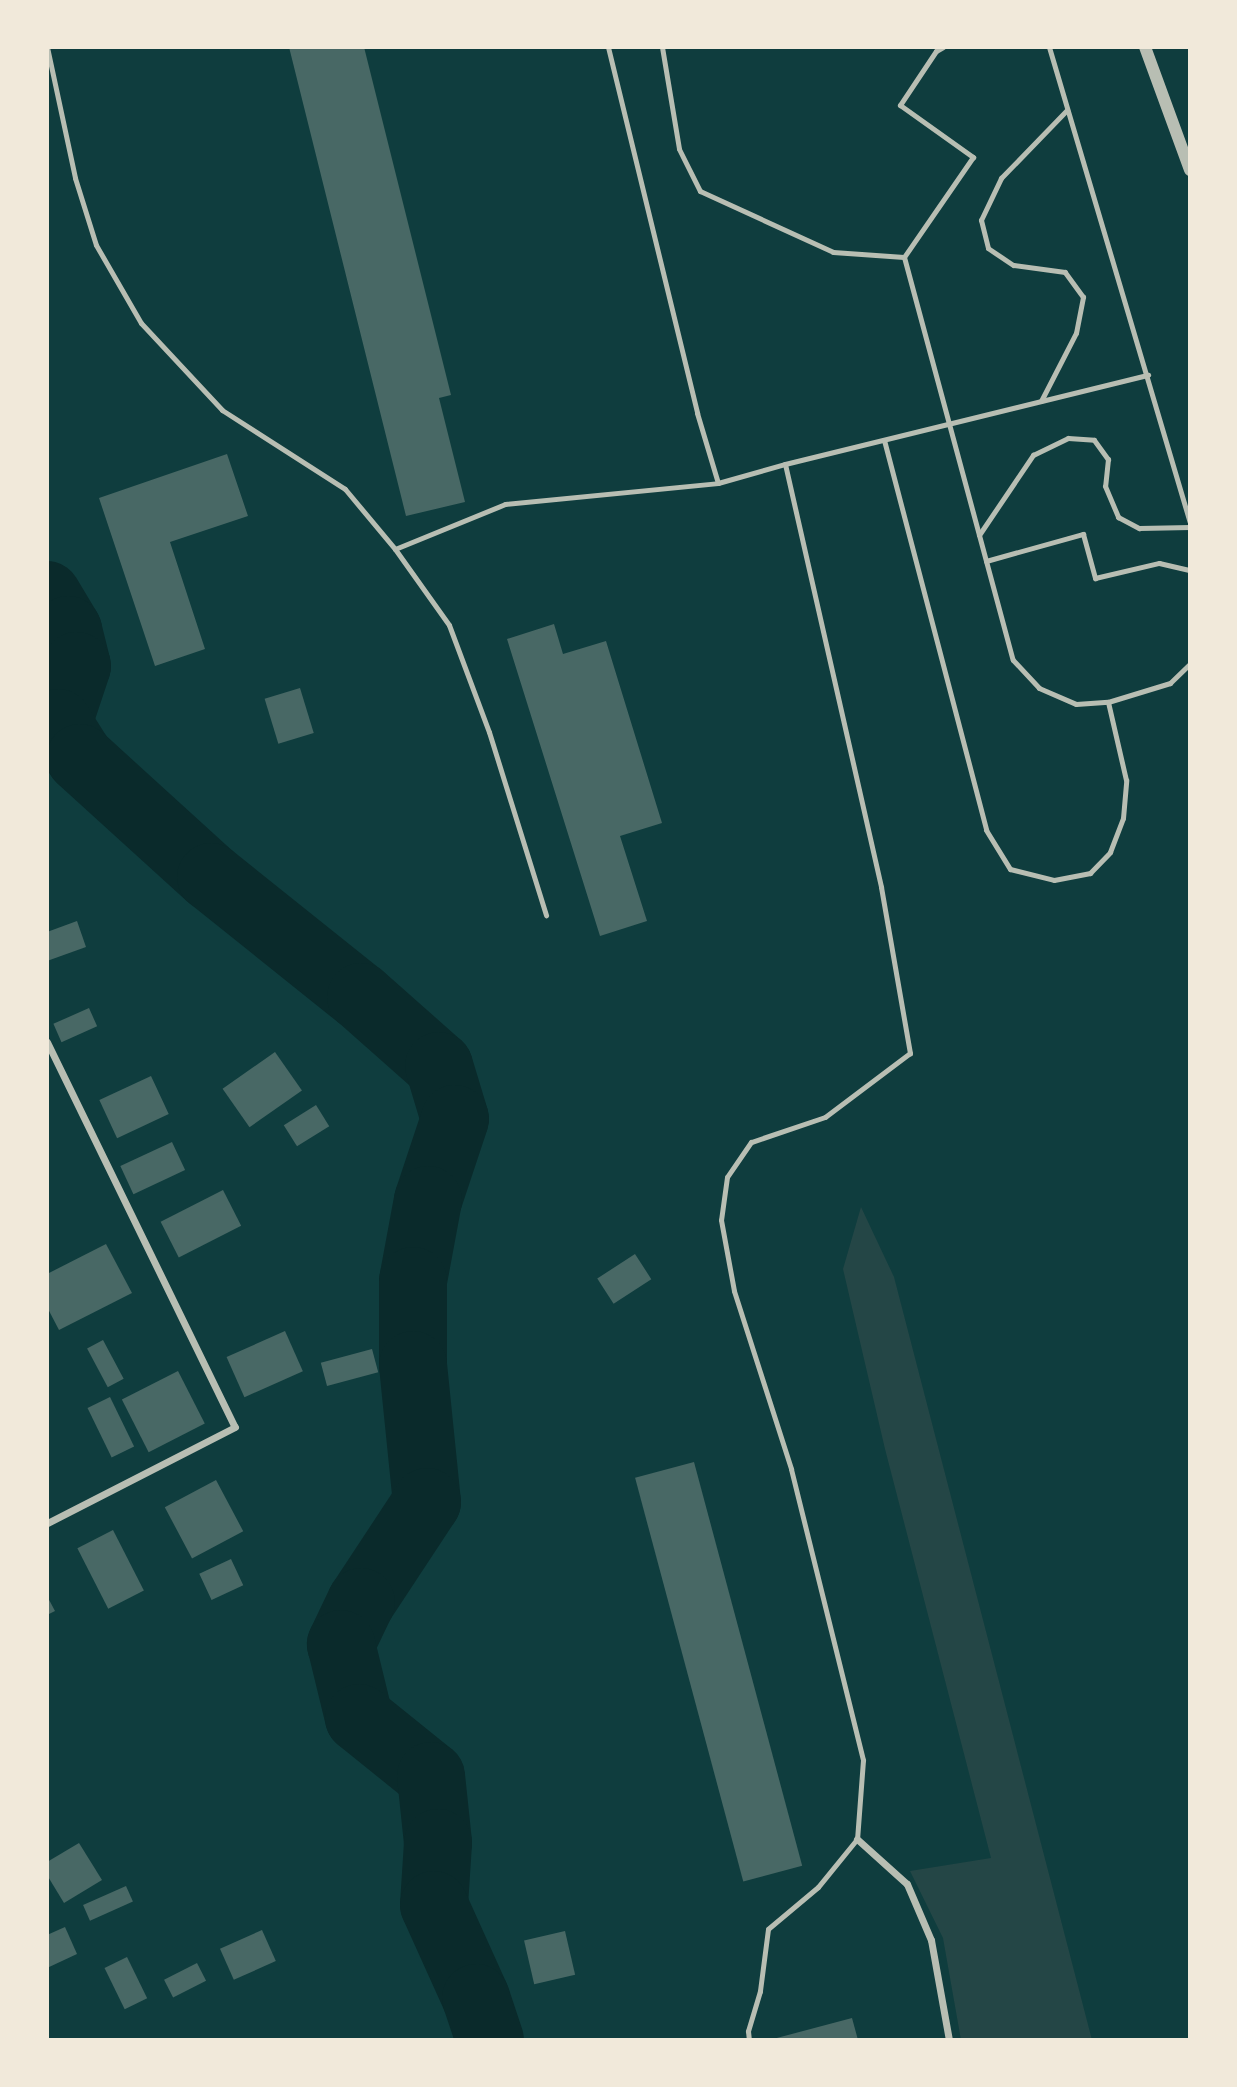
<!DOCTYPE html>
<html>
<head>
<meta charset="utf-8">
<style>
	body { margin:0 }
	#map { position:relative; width:1237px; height:2087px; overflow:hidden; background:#0f3d3e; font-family:Mulish,sans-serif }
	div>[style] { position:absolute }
	.green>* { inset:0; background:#244646 }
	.river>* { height:68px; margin:-34px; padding:0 34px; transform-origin:34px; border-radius:34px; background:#0a2a2b }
	.building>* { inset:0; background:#486865; transform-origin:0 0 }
	.service>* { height:5px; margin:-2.5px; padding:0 2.5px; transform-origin:2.5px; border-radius:2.5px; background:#b8beb3 }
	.minor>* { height:7px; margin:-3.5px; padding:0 3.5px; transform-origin:3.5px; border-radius:3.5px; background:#b8beb3 }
	.tertiary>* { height:12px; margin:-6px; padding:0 6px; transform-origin:6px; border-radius:6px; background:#b8beb3 }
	span { translate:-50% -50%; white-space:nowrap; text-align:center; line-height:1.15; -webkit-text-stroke:7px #f1e9da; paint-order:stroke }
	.frame { position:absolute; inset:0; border:49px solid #f1e9da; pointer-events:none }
</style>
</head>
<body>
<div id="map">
	<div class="green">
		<div style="clip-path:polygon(861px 1207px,894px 1277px,1092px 2040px,961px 2040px,943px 1938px,910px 1871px,991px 1858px,885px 1449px,843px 1269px)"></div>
	</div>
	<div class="river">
		<div style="left:47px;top:595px;width:41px;rotate:59deg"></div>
		<div style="left:68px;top:630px;width:37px;rotate:76deg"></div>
		<div style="left:77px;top:666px;width:60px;rotate:108.4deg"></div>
		<div style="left:58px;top:723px;width:41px;rotate:57.8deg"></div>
		<div style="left:80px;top:758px;width:177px;rotate:42.3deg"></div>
		<div style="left:211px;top:877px;width:192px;rotate:38.7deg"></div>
		<div style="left:361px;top:997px;width:104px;rotate:41.5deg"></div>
		<div style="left:439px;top:1066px;width:55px;rotate:73.2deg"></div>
		<div style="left:455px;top:1119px;width:85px;rotate:108.4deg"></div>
		<div style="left:428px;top:1200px;width:82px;rotate:100.5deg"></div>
		<div style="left:413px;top:1281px;width:84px;rotate:90deg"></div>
		<div style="left:413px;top:1365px;width:138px;rotate:84.2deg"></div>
		<div style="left:427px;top:1502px;width:120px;rotate:123.4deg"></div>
		<div style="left:361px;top:1602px;width:47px;rotate:115.5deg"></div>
		<div style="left:341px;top:1644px;width:76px;rotate:76.3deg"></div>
		<div style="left:359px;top:1718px;width:92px;rotate:38.9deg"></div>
		<div style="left:431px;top:1776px;width:67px;rotate:84deg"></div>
		<div style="left:438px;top:1843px;width:62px;rotate:93.7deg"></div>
		<div style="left:434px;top:1905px;width:102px;rotate:65.7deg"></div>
		<div style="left:476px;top:1998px;width:44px;rotate:71.6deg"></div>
	</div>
	<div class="building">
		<div style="clip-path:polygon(289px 47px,364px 47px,451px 395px,439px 398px,465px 502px,406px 516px)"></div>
		<div style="clip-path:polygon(227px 454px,248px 516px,170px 542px,205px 649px,155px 666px,99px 498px)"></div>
		<div style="clip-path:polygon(554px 624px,563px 654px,606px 641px,662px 823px,620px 836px,647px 921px,600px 936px,507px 639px)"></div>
		<div style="left:300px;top:688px;width:47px;height:37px;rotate:73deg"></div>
		<div style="clip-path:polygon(77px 921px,86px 947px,47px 961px,47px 932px)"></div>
		<div style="left:89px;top:1008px;width:20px;height:39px;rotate:66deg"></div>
		<div style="left:275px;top:1052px;width:47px;height:64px;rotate:55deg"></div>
		<div style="left:151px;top:1076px;width:42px;height:57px;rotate:65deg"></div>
		<div style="left:316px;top:1105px;width:25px;height:38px;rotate:58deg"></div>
		<div style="left:172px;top:1142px;width:31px;height:57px;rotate:65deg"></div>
		<div style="left:223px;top:1190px;width:40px;height:70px;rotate:63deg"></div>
		<div style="clip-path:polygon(106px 1244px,132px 1293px,59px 1330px,47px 1307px,47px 1274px)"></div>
		<div style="left:635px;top:1254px;width:30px;height:45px;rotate:57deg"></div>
		<div style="left:285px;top:1331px;width:44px;height:64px;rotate:66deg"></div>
		<div style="left:103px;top:1340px;width:44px;height:18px;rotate:62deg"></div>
		<div style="left:372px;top:1349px;width:24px;height:53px;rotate:75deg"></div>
		<div style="left:178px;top:1371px;width:59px;height:63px;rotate:63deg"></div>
		<div style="left:110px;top:1397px;width:55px;height:25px;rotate:64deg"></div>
		<div style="left:694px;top:1462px;width:418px;height:61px;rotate:75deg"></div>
		<div style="left:216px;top:1480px;width:58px;height:58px;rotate:62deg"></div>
		<div style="left:113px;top:1530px;width:68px;height:40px;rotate:63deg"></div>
		<div style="left:231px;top:1559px;width:29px;height:35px;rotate:65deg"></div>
		<div style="clip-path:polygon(47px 1596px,55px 1611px,47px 1615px)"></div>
		<div style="clip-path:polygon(79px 1843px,102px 1880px,64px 1903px,47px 1875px,47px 1862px)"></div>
		<div style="left:126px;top:1886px;width:17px;height:47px;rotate:66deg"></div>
		<div style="clip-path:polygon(65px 1927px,77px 1954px,47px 1968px,47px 1935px)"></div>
		<div style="left:262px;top:1930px;width:34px;height:46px;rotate:66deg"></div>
		<div style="left:565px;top:1931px;width:45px;height:42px;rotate:77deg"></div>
		<div style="left:127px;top:1957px;width:46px;height:25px;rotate:64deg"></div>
		<div style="left:197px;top:1963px;width:20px;height:37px;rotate:63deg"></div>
		<div style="clip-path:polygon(852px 2018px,858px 2040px,774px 2040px,773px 2039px)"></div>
	</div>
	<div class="service">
		<div style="left:47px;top:47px;width:134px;rotate:77.9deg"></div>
		<div style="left:75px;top:178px;width:70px;rotate:72.6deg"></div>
		<div style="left:96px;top:245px;width:90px;rotate:60deg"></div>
		<div style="left:141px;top:323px;width:119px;rotate:47deg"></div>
		<div style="left:222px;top:410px;width:146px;rotate:32.7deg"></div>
		<div style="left:345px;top:489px;width:78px;rotate:50.2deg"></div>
		<div style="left:395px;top:549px;width:93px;rotate:54.6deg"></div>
		<div style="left:449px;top:625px;width:114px;rotate:69.5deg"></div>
		<div style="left:489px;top:732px;width:192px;rotate:72.7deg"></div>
		<div style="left:608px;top:47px;width:377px;rotate:76.3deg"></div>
		<div style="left:697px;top:413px;width:73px;rotate:73.3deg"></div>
		<div style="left:718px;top:483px;width:70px;rotate:-15.8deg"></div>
		<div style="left:785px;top:464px;width:434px;rotate:77.2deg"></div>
		<div style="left:881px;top:887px;width:169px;rotate:80.1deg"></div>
		<div style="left:910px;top:1053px;width:106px;rotate:143deg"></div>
		<div style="left:825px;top:1117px;width:78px;rotate:161.3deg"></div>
		<div style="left:751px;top:1142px;width:42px;rotate:124.4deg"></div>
		<div style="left:727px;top:1177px;width:43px;rotate:97.9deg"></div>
		<div style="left:721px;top:1220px;width:72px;rotate:79.6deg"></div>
		<div style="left:734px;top:1291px;width:187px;rotate:72.2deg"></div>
		<div style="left:791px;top:1469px;width:300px;rotate:76.1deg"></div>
		<div style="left:863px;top:1760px;width:79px;rotate:94.3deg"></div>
		<div style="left:857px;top:1839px;width:62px;rotate:129.1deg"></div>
		<div style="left:818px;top:1887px;width:65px;rotate:140deg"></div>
		<div style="left:768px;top:1929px;width:63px;rotate:97.4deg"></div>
		<div style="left:760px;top:1991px;width:42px;rotate:106.7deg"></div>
		<div style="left:748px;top:2031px;width:9px;rotate:84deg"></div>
		<div style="left:662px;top:47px;width:103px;rotate:80.5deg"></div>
		<div style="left:679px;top:149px;width:47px;rotate:63.4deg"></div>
		<div style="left:700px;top:191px;width:146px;rotate:24.6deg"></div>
		<div style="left:833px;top:252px;width:71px;rotate:4deg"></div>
		<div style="left:943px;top:47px;width:8px;rotate:150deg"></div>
		<div style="left:936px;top:51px;width:65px;rotate:123.7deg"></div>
		<div style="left:900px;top:105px;width:90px;rotate:35.5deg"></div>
		<div style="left:973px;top:157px;width:121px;rotate:124.6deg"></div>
		<div style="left:904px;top:257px;width:417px;rotate:74.9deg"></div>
		<div style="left:1013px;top:660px;width:38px;rotate:47deg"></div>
		<div style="left:1039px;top:688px;width:40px;rotate:23.4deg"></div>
		<div style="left:1076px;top:704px;width:32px;rotate:-4deg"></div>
		<div style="left:1108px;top:702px;width:65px;rotate:-17deg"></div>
		<div style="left:1170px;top:683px;width:28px;rotate:-44deg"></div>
		<div style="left:1049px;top:47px;width:495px;rotate:73.5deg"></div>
		<div style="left:1041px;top:401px;width:76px;rotate:-62.8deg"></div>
		<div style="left:1076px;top:333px;width:37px;rotate:-79deg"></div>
		<div style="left:1083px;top:297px;width:31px;rotate:-126deg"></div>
		<div style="left:1065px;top:272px;width:52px;rotate:-172.3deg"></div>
		<div style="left:1013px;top:265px;width:30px;rotate:-146deg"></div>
		<div style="left:988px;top:248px;width:29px;rotate:-104deg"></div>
		<div style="left:981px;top:220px;width:47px;rotate:-64.5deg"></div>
		<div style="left:1001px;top:178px;width:95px;rotate:-45.9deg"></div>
		<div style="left:884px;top:440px;width:403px;rotate:75.3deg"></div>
		<div style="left:986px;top:830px;width:46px;rotate:58.4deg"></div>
		<div style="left:1010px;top:869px;width:45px;rotate:14deg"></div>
		<div style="left:1054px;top:880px;width:37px;rotate:-11deg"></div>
		<div style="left:1090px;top:873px;width:29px;rotate:-46deg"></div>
		<div style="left:1110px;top:852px;width:36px;rotate:-69deg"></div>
		<div style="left:1123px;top:818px;width:38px;rotate:-85deg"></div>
		<div style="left:1126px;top:780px;width:80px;rotate:-103deg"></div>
		<div style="left:785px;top:464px;width:374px;rotate:-13.8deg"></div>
		<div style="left:979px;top:535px;width:97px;rotate:-56deg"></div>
		<div style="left:1033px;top:455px;width:39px;rotate:-26deg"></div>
		<div style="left:1068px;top:438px;width:26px;rotate:4deg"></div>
		<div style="left:1094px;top:440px;width:24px;rotate:54deg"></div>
		<div style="left:1108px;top:459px;width:27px;rotate:96deg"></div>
		<div style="left:1105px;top:486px;width:34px;rotate:67deg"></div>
		<div style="left:1118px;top:517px;width:24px;rotate:28deg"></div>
		<div style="left:1139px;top:528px;width:51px;rotate:-1.1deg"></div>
		<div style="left:395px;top:549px;width:119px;rotate:-22.2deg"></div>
		<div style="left:505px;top:504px;width:214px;rotate:-5.6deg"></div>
		<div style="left:986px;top:561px;width:101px;rotate:-15.6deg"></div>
		<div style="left:1083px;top:534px;width:46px;rotate:74.7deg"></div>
		<div style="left:1095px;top:578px;width:66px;rotate:-13.2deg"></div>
		<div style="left:1159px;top:563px;width:32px;rotate:13deg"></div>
	</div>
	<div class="minor">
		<div style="left:47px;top:1042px;width:428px;rotate:64deg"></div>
		<div style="left:235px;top:1427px;width:211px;rotate:152.9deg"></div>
		<div style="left:857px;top:1839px;width:67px;rotate:42deg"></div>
		<div style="left:907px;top:1884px;width:61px;rotate:66.8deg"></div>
		<div style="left:931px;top:1940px;width:102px;rotate:79.8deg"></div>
	</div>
	<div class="tertiary">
		<div style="left:1145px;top:47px;width:131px;rotate:69.9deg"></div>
	</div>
	<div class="frame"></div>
</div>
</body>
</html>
